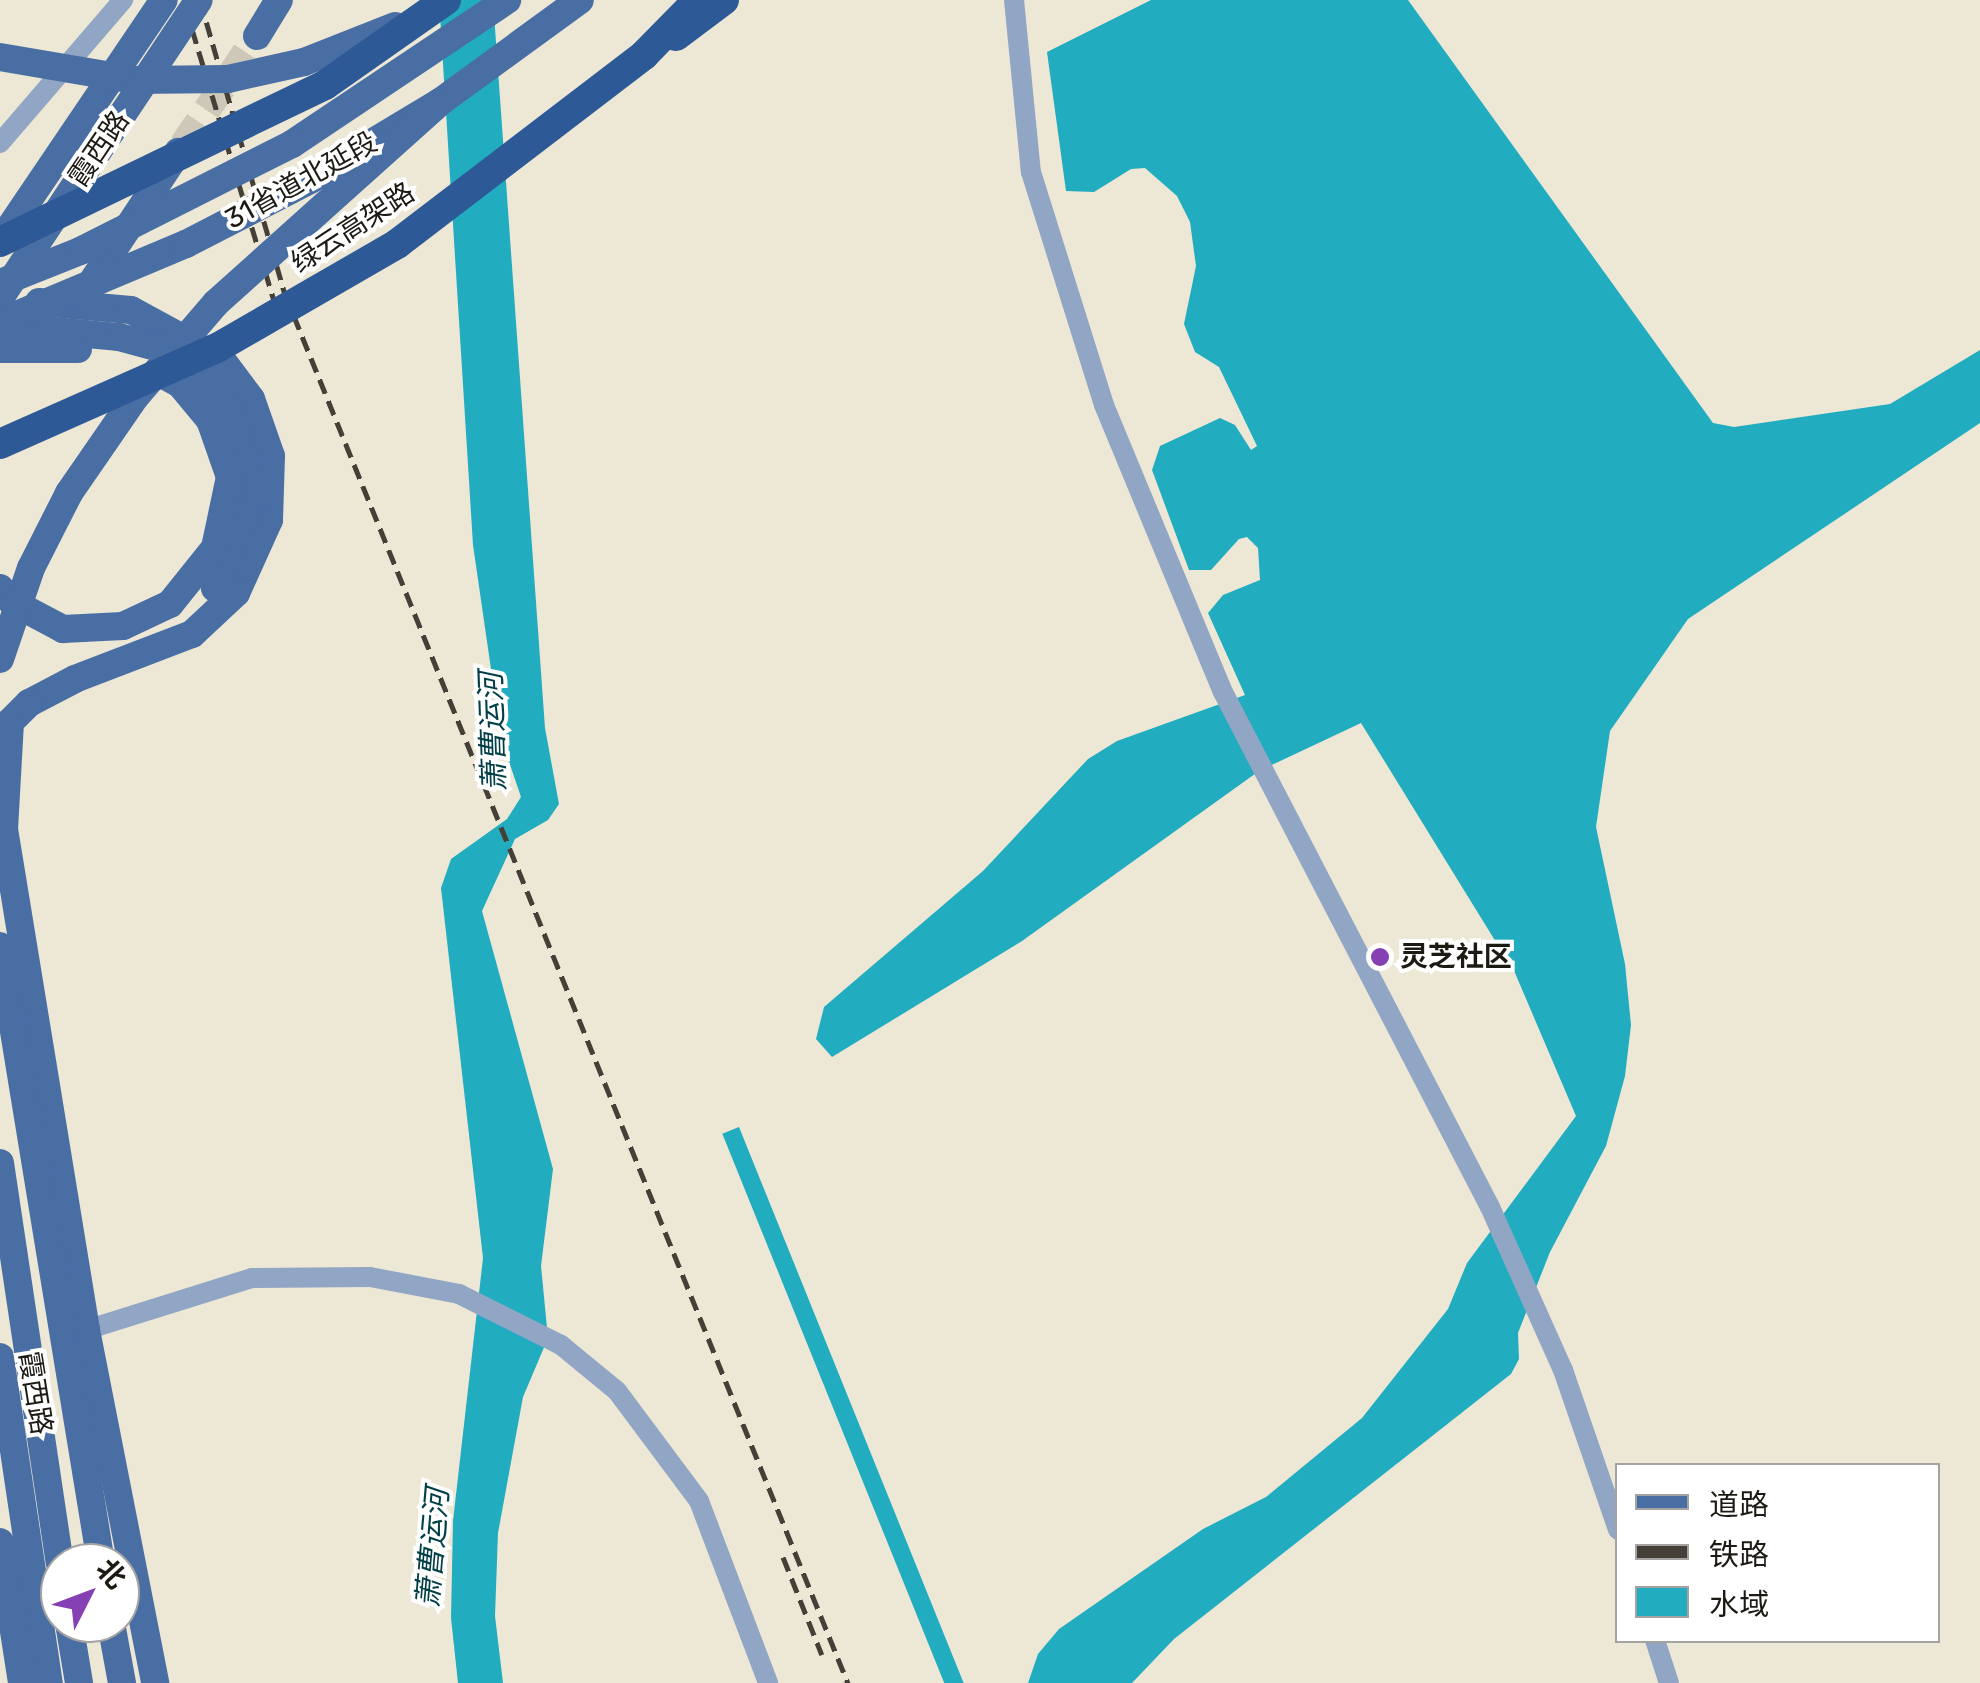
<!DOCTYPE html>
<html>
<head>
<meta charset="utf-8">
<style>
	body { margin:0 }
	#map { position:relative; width:1980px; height:1683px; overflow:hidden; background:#ede7d5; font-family:Rubik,"Noto Sans SC",sans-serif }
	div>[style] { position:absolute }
	.water>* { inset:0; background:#21acbf; transform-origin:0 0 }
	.major-tunnel>* { height:28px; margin-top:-14px; transform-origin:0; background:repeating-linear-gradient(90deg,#cec8b8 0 28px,transparent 0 42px) }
	.minor>* { height:20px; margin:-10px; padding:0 10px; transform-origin:10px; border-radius:10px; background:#91a6c4 }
	.major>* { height:28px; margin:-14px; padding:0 14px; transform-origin:14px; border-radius:14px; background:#496ea4 }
	.highway>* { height:30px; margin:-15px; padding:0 15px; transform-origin:15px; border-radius:15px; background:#2e5997 }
	.rail>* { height:5px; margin-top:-2.5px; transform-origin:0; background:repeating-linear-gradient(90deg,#444038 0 15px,transparent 0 23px) }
	.major-bridge>* { height:28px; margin:-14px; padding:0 14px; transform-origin:14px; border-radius:14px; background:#496ea4 }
	.highway-bridge>* { height:30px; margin:-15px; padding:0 15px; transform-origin:15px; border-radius:15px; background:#2e5997 }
	.dots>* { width:28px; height:28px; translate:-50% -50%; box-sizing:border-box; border:5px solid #fff; border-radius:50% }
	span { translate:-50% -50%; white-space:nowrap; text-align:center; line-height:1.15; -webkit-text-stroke:8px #fff; paint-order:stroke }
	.street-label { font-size:28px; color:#1d1a14 }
	.poi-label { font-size:28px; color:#1d1a14; font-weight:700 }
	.left { translate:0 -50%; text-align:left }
	.water-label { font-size:30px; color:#033f47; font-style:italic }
	.legend { position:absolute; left:1615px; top:1463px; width:325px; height:180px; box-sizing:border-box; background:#fff; border:2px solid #a5a3a1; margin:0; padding:12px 18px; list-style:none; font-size:30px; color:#1d1a14 }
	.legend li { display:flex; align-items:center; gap:20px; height:50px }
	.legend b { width:50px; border:2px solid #a5a3a1 }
	.north { position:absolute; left:40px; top:1543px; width:100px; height:100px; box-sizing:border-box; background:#fff; border:2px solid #a5a3a1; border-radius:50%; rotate:48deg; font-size:28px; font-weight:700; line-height:40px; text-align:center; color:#1d1a14 }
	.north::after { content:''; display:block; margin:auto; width:35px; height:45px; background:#8540b4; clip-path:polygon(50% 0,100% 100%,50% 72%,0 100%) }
</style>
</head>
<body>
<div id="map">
	<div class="water">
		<div style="clip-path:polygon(439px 0,493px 0,545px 728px,559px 804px,548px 820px,515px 839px,482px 911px,553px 1169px,541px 1266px,548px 1338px,523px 1397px,498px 1533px,495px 1616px,503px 1683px,458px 1683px,451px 1618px,453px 1521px,483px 1258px,441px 888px,451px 859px,507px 819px,521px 797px,501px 738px,473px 545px)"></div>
		<div style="clip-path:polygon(1151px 0,1408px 0,1713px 423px,1734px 427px,1890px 404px,1980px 350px,1980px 423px,1688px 619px,1610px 731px,1596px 827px,1625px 964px,1631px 1025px,1625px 1076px,1606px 1146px,1550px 1252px,1518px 1333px,1519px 1359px,1511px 1374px,1174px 1639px,1132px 1683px,1028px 1683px,1038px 1654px,1059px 1629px,1203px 1529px,1266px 1497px,1362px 1418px,1448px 1309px,1467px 1263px,1576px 1116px,1515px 973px,1361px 723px,1259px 771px,1022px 941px,832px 1057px,816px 1039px,824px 1007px,983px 871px,1088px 759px,1117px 741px,1245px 695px,1208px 613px,1223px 595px,1260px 580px,1258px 548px,1247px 537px,1239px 539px,1211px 570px,1189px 570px,1152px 470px,1160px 446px,1220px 418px,1235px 425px,1251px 450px,1257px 446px,1219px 367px,1195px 352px,1184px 324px,1196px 266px,1190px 222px,1177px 196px,1145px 168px,1131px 169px,1094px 192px,1066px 191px,1047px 52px)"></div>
		<div style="left:739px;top:1127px;width:600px;height:18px;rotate:68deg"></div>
	</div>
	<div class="major-tunnel">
		<div style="left:183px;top:145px;width:132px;rotate:-55.8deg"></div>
	</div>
	<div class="minor">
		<div style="left:1014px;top:0;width:173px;rotate:84.4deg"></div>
		<div style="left:1031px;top:172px;width:244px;rotate:72.6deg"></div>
		<div style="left:1104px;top:405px;width:311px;rotate:67.5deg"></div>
		<div style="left:1223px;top:692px;width:580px;rotate:62.6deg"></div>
		<div style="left:1490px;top:1207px;width:179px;rotate:65.9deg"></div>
		<div style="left:1563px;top:1370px;width:169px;rotate:71deg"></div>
		<div style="left:0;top:143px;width:189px;rotate:-49.3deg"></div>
		<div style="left:86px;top:1330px;width:174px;rotate:-17.4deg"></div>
		<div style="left:252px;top:1278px;width:118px;rotate:-0.5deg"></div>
		<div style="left:370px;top:1277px;width:91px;rotate:10.8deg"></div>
		<div style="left:459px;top:1294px;width:114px;rotate:26.6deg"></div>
		<div style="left:561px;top:1345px;width:72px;rotate:39.4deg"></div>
		<div style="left:617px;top:1391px;width:137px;rotate:53.3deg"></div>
		<div style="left:699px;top:1501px;width:195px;rotate:69.2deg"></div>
		<div style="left:1655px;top:1640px;width:45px;rotate:72deg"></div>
	</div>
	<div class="major">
		<div style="left:257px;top:36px;width:42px;rotate:-58.6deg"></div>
		<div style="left:304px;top:62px;width:98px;rotate:-21.6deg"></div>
		<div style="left:292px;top:144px;width:259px;rotate:-33.8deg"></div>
		<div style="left:310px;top:180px;width:152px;rotate:-31deg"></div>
		<div style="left:440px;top:102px;width:173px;rotate:-36.1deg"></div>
		<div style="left:0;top:242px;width:292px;rotate:-55.9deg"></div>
		<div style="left:86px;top:291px;width:167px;rotate:-56.5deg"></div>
		<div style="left:39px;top:302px;width:92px;rotate:5deg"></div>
		<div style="left:131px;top:310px;width:102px;rotate:28.6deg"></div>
		<div style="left:221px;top:359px;width:50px;rotate:53.1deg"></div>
		<div style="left:251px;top:399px;width:60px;rotate:70.7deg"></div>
		<div style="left:271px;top:456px;width:64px;rotate:91.8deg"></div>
		<div style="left:269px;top:520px;width:80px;rotate:114.3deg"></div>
		<div style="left:236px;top:593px;width:60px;rotate:137deg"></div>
		<div style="left:192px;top:634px;width:125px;rotate:159deg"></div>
		<div style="left:75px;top:679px;width:52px;rotate:152.4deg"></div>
		<div style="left:29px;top:703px;width:27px;rotate:135deg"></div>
		<div style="left:10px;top:722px;width:107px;rotate:93.2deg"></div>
		<div style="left:4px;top:829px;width:508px;rotate:80.7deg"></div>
		<div style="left:86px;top:1330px;width:360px;rotate:78.9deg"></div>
		<div style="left:0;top:326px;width:120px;rotate:5.3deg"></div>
		<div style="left:119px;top:337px;width:42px;rotate:15deg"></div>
		<div style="left:160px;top:348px;width:51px;rotate:36.2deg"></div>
		<div style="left:201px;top:378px;width:43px;rotate:50.7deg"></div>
		<div style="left:228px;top:411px;width:52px;rotate:69.8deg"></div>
		<div style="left:246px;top:460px;width:54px;rotate:91.1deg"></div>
		<div style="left:245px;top:514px;width:80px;rotate:112.1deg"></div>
		<div style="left:0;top:349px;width:78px"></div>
		<div style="left:0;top:588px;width:18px;rotate:49deg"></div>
		<div style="left:12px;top:602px;width:58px;rotate:27.9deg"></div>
		<div style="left:63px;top:629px;width:60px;rotate:-2.9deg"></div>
		<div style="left:123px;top:626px;width:52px;rotate:-25.1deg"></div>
		<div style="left:170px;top:604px;width:72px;rotate:-51.2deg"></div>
		<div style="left:215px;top:548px;width:73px;rotate:-78.1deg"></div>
		<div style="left:230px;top:477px;width:60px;rotate:-109.3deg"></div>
		<div style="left:210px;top:420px;width:47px;rotate:-129.8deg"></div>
		<div style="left:180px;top:384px;width:26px;rotate:-151deg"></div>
		<div style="left:0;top:946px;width:625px;rotate:80.7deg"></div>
		<div style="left:0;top:1163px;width:404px;rotate:81.5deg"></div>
		<div style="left:0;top:1357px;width:330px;rotate:81.5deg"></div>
		<div style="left:0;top:1542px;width:143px;rotate:81.1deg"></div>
		<div style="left:69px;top:1623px;width:61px;rotate:80.5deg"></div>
		<div style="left:111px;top:1623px;width:61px;rotate:79.6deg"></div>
	</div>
	<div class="highway">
		<div style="left:676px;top:36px;width:60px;rotate:-36.9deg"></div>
	</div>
	<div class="rail">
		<div style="left:200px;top:0;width:306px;rotate:73.9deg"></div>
		<div style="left:285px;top:294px;width:1499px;rotate:67.94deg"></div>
		<div style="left:192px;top:29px;width:305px;rotate:73.2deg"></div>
		<div style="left:783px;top:1557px;width:105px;rotate:68.3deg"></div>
	</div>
	<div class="major-bridge">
		<div style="left:0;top:57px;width:136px;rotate:9.7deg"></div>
		<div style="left:134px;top:80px;width:94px;rotate:-0.6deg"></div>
		<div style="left:228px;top:79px;width:78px;rotate:-12.6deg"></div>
		<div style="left:5px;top:281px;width:81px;rotate:-21.8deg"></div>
		<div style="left:80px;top:251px;width:237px;rotate:-26.8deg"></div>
		<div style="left:0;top:298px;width:358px;rotate:-56.3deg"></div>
		<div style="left:0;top:322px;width:202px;rotate:-22.8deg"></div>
		<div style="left:186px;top:244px;width:140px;rotate:-27.3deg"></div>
		<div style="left:0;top:659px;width:96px;rotate:-71.2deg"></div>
		<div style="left:31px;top:568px;width:84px;rotate:-63.1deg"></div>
		<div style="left:69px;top:493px;width:118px;rotate:-55.4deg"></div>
		<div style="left:136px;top:396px;width:123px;rotate:-49.3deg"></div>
		<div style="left:216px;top:303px;width:301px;rotate:-41.9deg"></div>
	</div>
	<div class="highway-bridge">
		<div style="left:0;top:242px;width:361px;rotate:-25.8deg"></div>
		<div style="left:325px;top:85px;width:148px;rotate:-35.1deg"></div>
		<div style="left:0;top:444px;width:237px;rotate:-23.9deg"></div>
		<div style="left:217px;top:348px;width:208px;rotate:-30deg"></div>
		<div style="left:397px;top:244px;width:311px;rotate:-37.4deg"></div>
		<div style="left:644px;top:55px;width:77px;rotate:-45.5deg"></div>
	</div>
	<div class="dots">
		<div style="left:1380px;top:957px;background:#8540b4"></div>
	</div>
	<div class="street-label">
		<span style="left:99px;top:149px;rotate:-56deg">霞西路</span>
		<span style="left:301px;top:181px;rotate:-29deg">31省道北延段</span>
		<span style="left:353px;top:228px;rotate:-33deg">绿云高架路</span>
		<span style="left:35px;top:1393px;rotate:81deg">霞西路</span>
	</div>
	<div class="poi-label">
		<span class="left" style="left:1400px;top:957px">灵芝社区</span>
	</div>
	<div class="water-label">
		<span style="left:493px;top:732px;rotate:-92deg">萧曹运河</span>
		<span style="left:433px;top:1548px;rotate:-85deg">萧曹运河</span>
	</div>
	<ul class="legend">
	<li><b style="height:12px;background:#496ea4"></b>道路</li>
	<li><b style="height:12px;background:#444038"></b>铁路</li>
	<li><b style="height:28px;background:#21acbf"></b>水域</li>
	</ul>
	<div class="north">北</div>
</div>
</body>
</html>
